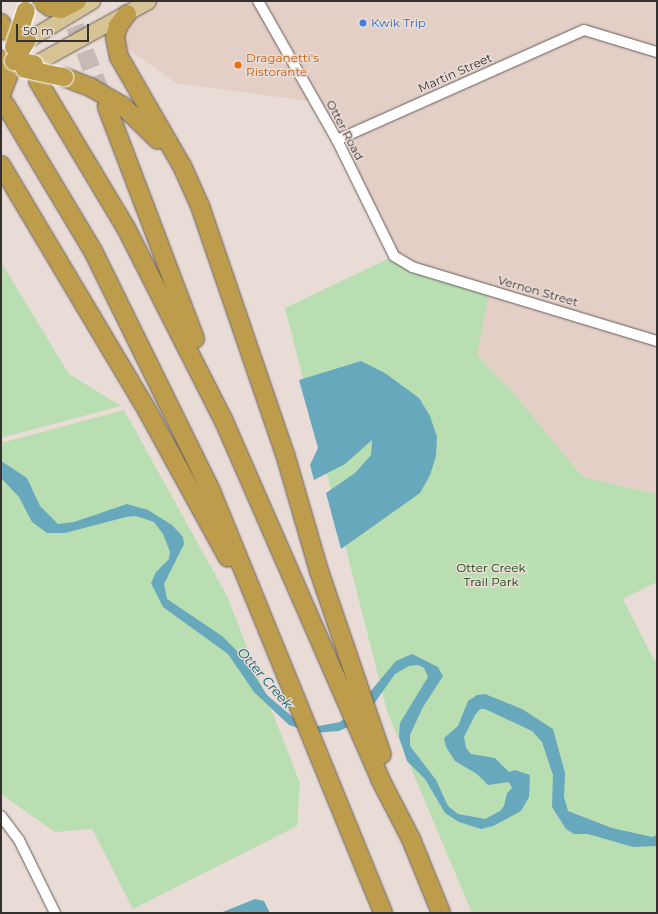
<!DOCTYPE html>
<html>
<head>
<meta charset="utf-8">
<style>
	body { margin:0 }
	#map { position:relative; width:658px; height:914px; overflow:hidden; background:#e9dcd7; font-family:Montserrat,sans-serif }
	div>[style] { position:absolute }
	.built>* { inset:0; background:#e4cfc7 }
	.green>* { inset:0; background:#b9deb2 }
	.water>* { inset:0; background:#67a8bc }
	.highway-tunnel>* { height:18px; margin-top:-9px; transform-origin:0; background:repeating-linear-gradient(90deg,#c5bab5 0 18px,transparent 0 27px) }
	.roads { filter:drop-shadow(0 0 1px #665b57) drop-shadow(0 0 1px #665b57) }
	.street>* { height:10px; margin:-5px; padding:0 5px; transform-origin:5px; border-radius:5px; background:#fff }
	.primary>* { height:15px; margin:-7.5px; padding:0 7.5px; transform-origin:7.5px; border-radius:7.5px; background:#d7c494 }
	.highway>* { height:18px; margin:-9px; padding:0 9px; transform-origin:9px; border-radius:9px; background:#bd9d4c }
	.bridges { filter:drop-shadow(0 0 1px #fff) drop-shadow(0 0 1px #fff) }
	.highway-bridge>* { height:18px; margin:-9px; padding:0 9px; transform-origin:9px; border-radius:9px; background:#bd9d4c }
	.dots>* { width:11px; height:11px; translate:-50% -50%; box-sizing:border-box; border:2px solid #e9dcd7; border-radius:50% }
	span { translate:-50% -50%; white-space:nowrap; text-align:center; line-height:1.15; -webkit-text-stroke:3px #e9dcd7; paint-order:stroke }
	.shop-label { font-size:12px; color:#366cbe }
	.left { translate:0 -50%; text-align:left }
	.food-label { font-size:12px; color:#c56008 }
	.street-label { font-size:12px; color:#36312f }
	.park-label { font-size:12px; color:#093e02 }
	.water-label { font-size:13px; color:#036276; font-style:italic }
	.frame { position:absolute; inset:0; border:2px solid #36312f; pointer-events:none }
	.scale { position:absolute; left:16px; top:24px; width:73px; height:18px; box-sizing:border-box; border:2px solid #36312f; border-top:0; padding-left:5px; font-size:12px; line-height:14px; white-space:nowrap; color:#36312f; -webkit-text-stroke:3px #e9dcd7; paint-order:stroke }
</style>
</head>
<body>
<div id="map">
	<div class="built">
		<div style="clip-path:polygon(148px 1px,657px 1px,657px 494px,583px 477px,516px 396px,477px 355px,489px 290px,394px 256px,315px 102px,176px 83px,119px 43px,126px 21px)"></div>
	</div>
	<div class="green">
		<div style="clip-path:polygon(394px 256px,490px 290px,477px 355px,516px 396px,583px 477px,657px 494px,657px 582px,623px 599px,654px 660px,657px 659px,657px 913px,472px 913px,387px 711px,285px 308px)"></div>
		<div style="clip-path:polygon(1px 262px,69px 374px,121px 406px,1px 438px)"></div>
		<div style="clip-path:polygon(124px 410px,227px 596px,300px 783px,297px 826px,133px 909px,92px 829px,55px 832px,1px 794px,1px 443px)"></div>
	</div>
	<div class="water">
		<div style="clip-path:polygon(361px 361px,385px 373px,419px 398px,430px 416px,437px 437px,436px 456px,430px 475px,420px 493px,341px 549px,326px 493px,355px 473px,371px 455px,372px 440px,345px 464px,314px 480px,310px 465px,318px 448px,299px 380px)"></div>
		<div style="clip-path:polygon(1px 461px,27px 478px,40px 506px,58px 524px,74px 522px,127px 504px,148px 510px,172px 525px,183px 537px,184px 544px,164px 584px,167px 599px,222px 636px,243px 657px,267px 695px,301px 724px,313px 727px,340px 722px,359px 705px,396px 661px,412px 654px,438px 667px,443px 676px,423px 707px,410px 735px,410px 746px,436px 780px,448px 806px,458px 814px,485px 819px,500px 811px,504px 806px,507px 793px,512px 788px,509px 782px,488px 785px,477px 774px,455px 761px,446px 747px,444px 738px,458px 726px,468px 701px,477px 695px,485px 694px,522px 709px,553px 729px,565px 773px,564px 797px,568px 811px,612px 828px,652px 837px,657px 835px,657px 846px,633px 847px,588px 834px,574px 834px,566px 829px,552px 807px,553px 775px,542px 742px,532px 731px,485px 709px,480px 709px,475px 715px,464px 737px,466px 748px,471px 754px,495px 758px,509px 772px,515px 770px,530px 775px,529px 797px,521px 811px,493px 826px,481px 829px,459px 822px,445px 813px,425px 779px,407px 761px,399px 737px,400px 723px,428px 677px,424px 668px,418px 665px,409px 666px,395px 674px,371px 708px,350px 726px,339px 731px,314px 733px,289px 725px,254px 692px,228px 654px,163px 607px,151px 583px,156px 572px,169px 559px,170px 552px,163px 534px,154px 522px,136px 516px,126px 517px,65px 533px,47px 533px,32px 522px,19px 497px,1px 478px)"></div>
		<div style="clip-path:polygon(255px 899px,264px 901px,270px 913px,220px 913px)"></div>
	</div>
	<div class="highway-tunnel">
		<div style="left:65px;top:1px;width:110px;rotate:68.6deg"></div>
		<div style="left:1px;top:117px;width:4px;rotate:56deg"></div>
	</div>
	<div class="roads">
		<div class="street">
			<div style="left:258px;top:1px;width:160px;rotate:60.4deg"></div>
			<div style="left:337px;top:140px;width:129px;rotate:63.8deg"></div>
			<div style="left:394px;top:256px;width:21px;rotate:31deg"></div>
			<div style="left:412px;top:267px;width:256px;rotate:16.8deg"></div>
			<div style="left:337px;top:140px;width:270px;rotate:-24deg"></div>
			<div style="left:584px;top:30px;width:76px;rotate:16.8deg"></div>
			<div style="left:1px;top:816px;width:30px;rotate:53deg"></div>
			<div style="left:19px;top:840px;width:81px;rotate:63.7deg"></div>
		</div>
		<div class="primary">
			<div style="left:27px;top:40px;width:76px;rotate:-31deg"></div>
			<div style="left:34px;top:64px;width:130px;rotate:-28.9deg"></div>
		</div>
		<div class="highway">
			<div style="left:42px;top:1px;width:10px;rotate:37deg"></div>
			<div style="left:50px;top:7px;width:11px;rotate:10deg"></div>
			<div style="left:61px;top:9px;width:18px;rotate:-27deg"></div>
			<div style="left:127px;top:14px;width:15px;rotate:127deg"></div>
			<div style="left:118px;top:26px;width:11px;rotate:105deg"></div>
			<div style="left:115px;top:37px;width:20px;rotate:79deg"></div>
			<div style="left:119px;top:57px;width:128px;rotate:60deg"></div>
			<div style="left:183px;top:168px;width:42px;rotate:65.9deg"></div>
			<div style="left:200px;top:206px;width:262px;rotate:71.1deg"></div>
			<div style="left:285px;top:454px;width:122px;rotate:73.8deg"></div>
			<div style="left:319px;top:571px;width:194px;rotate:71.1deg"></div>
			<div style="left:1px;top:23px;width:9px;rotate:58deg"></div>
			<div style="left:1px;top:60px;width:13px;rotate:4deg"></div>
			<div style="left:14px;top:61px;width:36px;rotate:111deg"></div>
			<div style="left:64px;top:77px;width:28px;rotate:21deg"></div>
			<div style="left:90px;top:87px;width:39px;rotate:30deg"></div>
			<div style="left:124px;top:107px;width:47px;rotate:44.1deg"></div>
			<div style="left:38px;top:81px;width:174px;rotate:59.1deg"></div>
			<div style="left:127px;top:230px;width:212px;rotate:63.1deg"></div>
			<div style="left:223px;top:419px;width:393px;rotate:66.4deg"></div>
			<div style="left:380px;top:779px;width:68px;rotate:62.7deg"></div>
			<div style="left:411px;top:839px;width:80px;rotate:67.9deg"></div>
			<div style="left:5px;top:104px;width:171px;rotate:59.1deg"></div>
			<div style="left:93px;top:251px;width:267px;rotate:63.8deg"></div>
			<div style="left:211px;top:491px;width:456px;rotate:67.8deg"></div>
			<div style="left:107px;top:107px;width:248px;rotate:69.2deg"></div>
			<div style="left:1px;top:165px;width:287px;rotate:59.2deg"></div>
			<div style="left:148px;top:412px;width:166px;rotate:61.3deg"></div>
		</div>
	</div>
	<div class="bridges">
		<div class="highway-bridge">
			<div style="left:27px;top:40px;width:25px;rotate:122deg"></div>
			<div style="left:14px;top:61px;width:20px;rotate:9deg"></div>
			<div style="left:14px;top:47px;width:38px;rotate:-72deg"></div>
			<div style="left:25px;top:69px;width:40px;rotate:12deg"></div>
		</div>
	</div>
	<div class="dots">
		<div style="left:363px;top:23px;background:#3f7fe0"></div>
		<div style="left:238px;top:65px;background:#e8710a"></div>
	</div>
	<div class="shop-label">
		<span class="left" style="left:371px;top:23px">Kwik Trip</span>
	</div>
	<div class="food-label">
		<span class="left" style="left:246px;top:65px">Draganetti's<br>Ristorante</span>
	</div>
	<div class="street-label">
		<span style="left:455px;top:73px;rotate:-24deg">Martin Street</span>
		<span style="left:345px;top:130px;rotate:62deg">Otter Road</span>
		<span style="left:538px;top:291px;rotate:16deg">Vernon Street</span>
	</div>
	<div class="park-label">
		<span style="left:491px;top:575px">Otter Creek<br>Trail Park</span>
	</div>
	<div class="water-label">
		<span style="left:265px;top:678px;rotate:49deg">Otter Creek</span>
	</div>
	<div class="frame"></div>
	<div class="scale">50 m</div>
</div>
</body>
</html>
